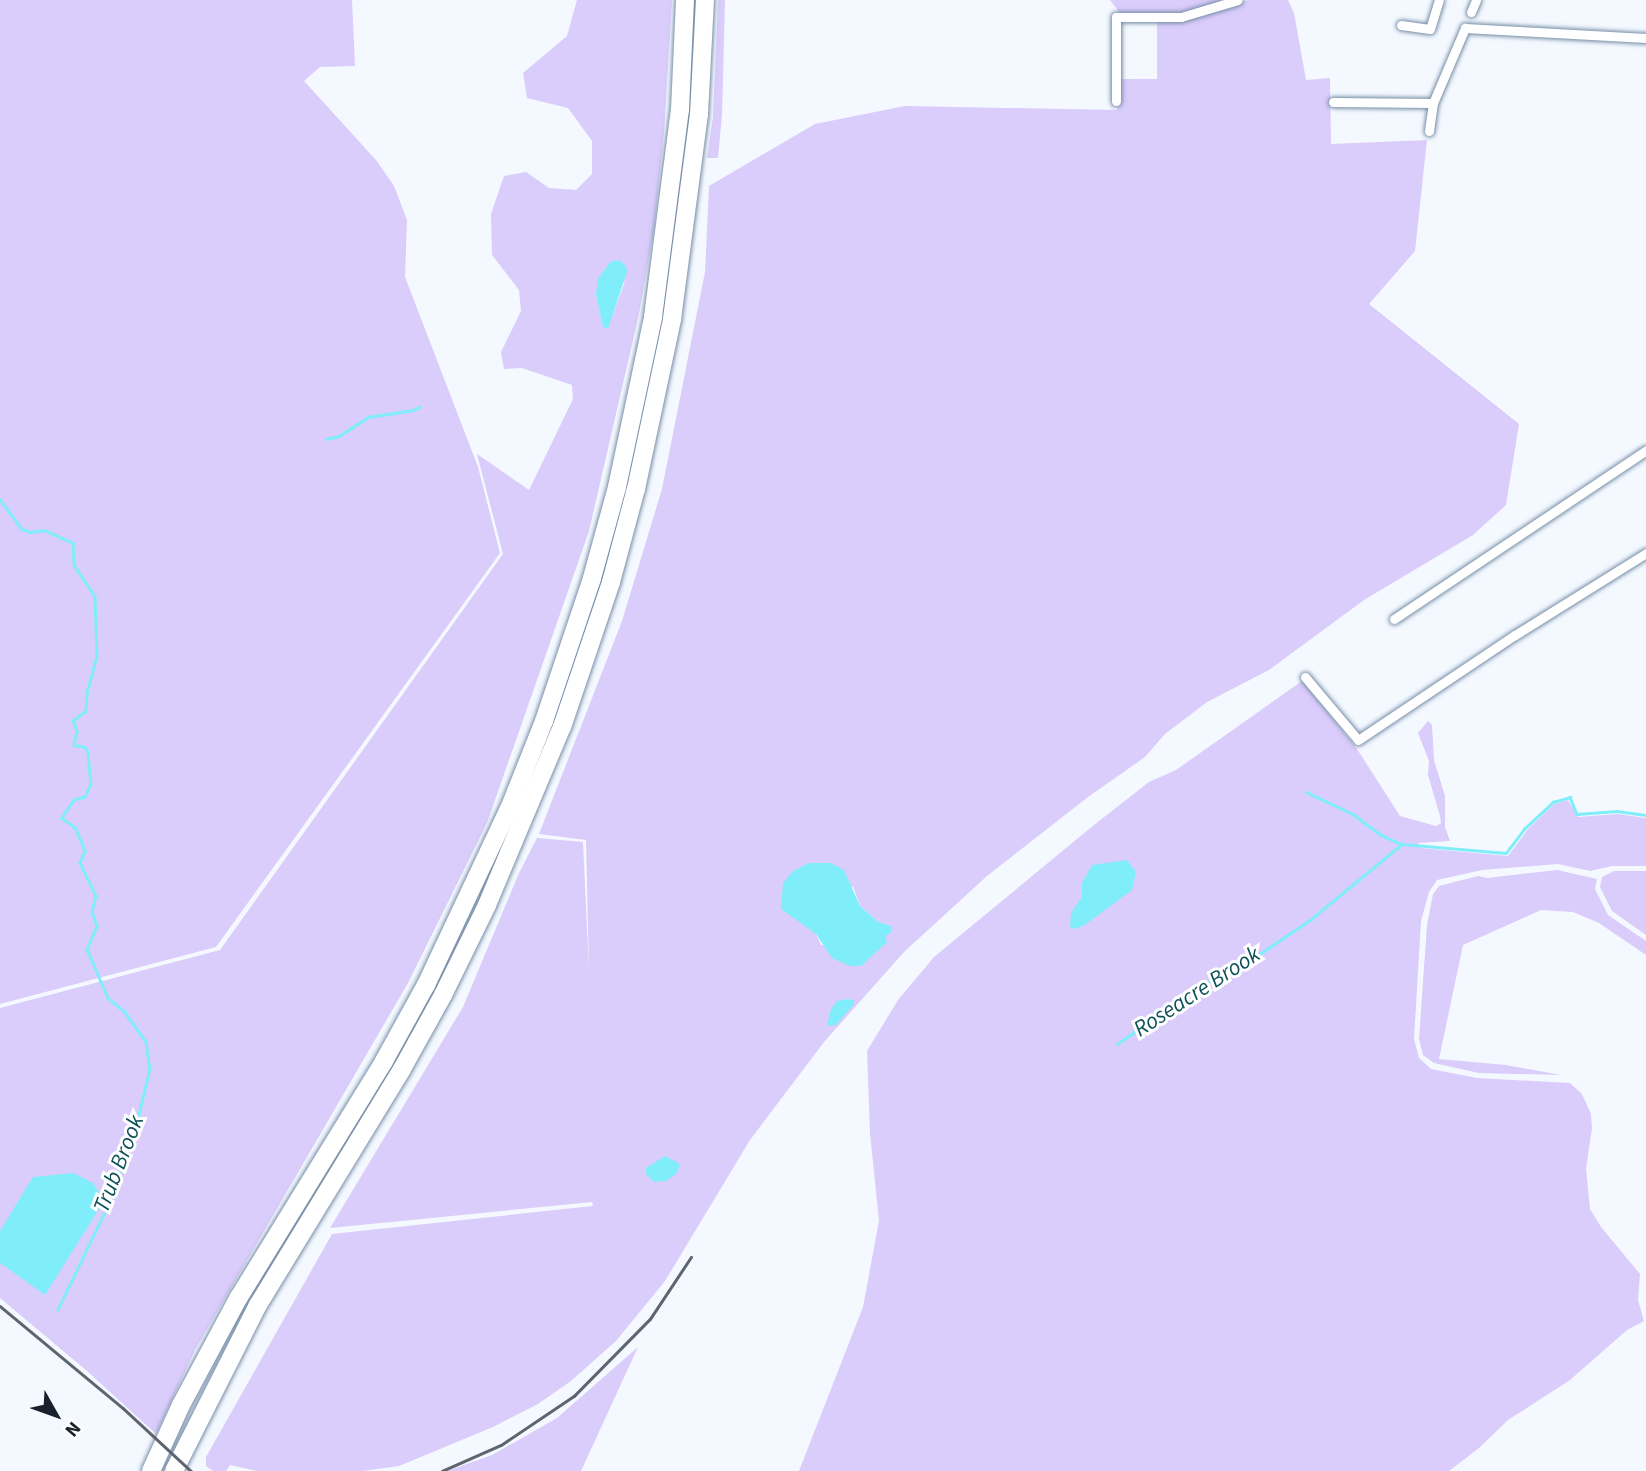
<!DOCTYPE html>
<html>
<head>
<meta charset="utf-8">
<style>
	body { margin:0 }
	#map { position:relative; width:1646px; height:1471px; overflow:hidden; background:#f4f9ff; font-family:"Source Sans 3",sans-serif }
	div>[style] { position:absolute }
	.green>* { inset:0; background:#daccfb }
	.water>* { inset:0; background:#7feefa }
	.stream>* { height:2.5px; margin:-1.25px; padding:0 1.25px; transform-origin:1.25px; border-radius:1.25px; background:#7feefa }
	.roads { filter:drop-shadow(0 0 2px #778ea8) drop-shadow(0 0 2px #778ea8) }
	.street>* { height:9px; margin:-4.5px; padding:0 4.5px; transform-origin:4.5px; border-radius:4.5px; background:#fff }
	.highway>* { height:18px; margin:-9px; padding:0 9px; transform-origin:9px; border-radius:9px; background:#fff }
	.rail>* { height:2.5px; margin:-1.25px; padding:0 1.25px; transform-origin:1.25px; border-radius:1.25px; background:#5e656e }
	span { translate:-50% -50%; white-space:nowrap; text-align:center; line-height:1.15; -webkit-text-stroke:6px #fff; paint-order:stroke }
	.water-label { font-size:23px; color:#0d5158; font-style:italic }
	.north { position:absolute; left:21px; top:1380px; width:70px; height:70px; -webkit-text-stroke:5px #fff; paint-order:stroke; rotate:130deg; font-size:19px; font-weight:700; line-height:28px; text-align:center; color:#19222c }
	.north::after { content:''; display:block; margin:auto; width:24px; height:32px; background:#19222c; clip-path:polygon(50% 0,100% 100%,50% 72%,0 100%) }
</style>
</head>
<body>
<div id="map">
	<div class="green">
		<div style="clip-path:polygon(0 0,352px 0,355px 66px,320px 67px,304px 81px,376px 160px,394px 186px,407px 220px,405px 277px,478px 467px,500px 553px,216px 947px,0 1004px)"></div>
		<div style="clip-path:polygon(evenodd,577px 0,672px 0,664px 133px,654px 229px,639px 314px,589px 531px,487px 823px,408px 983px,195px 1350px,156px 1434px,87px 1371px,0 1298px,0 1008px,220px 950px,503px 554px,477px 454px,529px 490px,573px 399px,572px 385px,522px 368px,504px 369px,501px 352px,521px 311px,519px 290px,492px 255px,491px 214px,504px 176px,526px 172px,549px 188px,576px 190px,592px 174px,592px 141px,568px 108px,527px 98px,523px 73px,567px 36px,577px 0,626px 266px,624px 284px,608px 328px,603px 326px,596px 295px,626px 266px)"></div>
		<div style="clip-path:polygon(718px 0,725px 0,722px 115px,718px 158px,707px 158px,713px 117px)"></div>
		<div style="clip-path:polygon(1110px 0,1232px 0,1183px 15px,1120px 13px)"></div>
		<div style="clip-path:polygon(evenodd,1248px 0,1288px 0,1294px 13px,1306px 80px,1330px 78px,1331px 144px,1427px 140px,1415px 251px,1369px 304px,1519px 424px,1506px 505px,1473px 535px,1364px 600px,1269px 670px,1207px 702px,1165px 734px,1145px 757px,1088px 797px,987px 876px,904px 952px,824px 1042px,750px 1140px,665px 1281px,616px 1341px,571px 1381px,538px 1404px,493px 1427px,399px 1466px,363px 1471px,257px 1471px,230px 1465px,226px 1471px,213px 1471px,206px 1466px,206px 1457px,332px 1234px,593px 1206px,592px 1202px,330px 1228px,463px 1007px,519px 873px,537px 838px,583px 842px,589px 971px,586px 840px,539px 834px,622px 621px,662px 489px,705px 272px,709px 186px,815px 124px,905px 106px,1117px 110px,1119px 79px,1157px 79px,1157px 21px,1181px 21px,1248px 0,853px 886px,860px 906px,878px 922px,891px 926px,885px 936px,821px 945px,816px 934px,853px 886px)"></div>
		<div style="clip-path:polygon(1302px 681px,1357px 749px,1400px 816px,1436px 826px,1441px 823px,1440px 816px,1428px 775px,1429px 761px,1418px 733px,1428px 721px,1432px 725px,1434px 760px,1445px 796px,1445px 827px,1450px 841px,1418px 843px,1421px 848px,1508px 856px,1528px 829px,1554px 804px,1568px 800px,1578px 817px,1618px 814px,1646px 818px,1646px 866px,1612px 866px,1590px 871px,1558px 864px,1482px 870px,1437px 880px,1429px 892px,1421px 921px,1414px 1039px,1419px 1058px,1431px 1069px,1477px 1078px,1570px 1083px,1582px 1094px,1591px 1114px,1592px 1128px,1586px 1169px,1590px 1209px,1601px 1227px,1640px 1274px,1638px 1300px,1644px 1321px,1627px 1330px,1570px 1380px,1508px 1420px,1479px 1448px,1449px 1471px,799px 1471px,863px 1307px,879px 1221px,870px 1133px,867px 1051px,898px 1000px,934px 957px,1094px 825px,1149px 782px,1176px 770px)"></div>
		<div style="clip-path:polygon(1557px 870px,1597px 879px,1595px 889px,1608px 915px,1646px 941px,1646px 955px,1599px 923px,1573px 912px,1541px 910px,1463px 945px,1439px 1059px,1506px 1065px,1561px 1075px,1479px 1073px,1434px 1063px,1423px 1055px,1419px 1039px,1427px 925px,1433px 894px,1439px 886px,1478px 876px,1487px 878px)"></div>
		<div style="clip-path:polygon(1614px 871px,1646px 871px,1646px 935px,1612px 911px,1600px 887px,1602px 877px)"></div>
		<div style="clip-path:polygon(638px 1347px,581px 1471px,447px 1471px,492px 1455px,557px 1418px)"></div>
	</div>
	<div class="water">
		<div style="clip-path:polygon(619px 260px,626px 266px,627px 272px,608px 329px,603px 327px,596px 295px,598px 279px,610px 262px)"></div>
		<div style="clip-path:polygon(1127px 860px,1136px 872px,1132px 890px,1086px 924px,1076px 929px,1070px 927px,1071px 913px,1082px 897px,1082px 883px,1092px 865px)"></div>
		<div style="clip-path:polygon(809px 863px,831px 863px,844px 870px,860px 906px,878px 922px,891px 926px,892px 932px,885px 936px,887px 942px,861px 966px,850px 966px,832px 958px,816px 934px,781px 909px,783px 883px,793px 871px)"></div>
		<div style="clip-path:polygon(848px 999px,854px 1000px,854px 1004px,836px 1025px,827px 1026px,831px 1009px,837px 1001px)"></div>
		<div style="clip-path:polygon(665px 1156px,680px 1164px,676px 1174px,666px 1181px,654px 1182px,646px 1174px,646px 1168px)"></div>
		<div style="clip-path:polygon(73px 1173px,93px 1183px,104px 1201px,45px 1295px,0 1263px,0 1231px,33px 1177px)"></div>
	</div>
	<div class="stream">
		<div style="left:326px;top:439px;width:13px;rotate:-13deg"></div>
		<div style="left:339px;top:436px;width:35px;rotate:-33deg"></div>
		<div style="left:368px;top:417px;width:47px;rotate:-8.7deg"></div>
		<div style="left:414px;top:410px;width:6px;rotate:-31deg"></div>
		<div style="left:0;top:499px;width:37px;rotate:54deg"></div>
		<div style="left:22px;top:529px;width:9px;rotate:21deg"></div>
		<div style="left:30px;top:532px;width:14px;rotate:-8deg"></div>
		<div style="left:44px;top:530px;width:32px;rotate:24deg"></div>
		<div style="left:73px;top:543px;width:22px;rotate:87deg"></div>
		<div style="left:74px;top:565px;width:37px;rotate:56deg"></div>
		<div style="left:95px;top:596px;width:60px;rotate:88.1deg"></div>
		<div style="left:97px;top:656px;width:39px;rotate:105deg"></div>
		<div style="left:87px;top:694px;width:17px;rotate:93deg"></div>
		<div style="left:86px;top:711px;width:16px;rotate:142deg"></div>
		<div style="left:73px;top:721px;width:11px;rotate:68deg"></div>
		<div style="left:77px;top:731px;width:14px;rotate:102deg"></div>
		<div style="left:74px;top:745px;width:11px;rotate:10deg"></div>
		<div style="left:85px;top:747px;width:6px;rotate:59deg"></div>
		<div style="left:88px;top:752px;width:32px;rotate:85deg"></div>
		<div style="left:91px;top:784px;width:14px;rotate:115deg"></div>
		<div style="left:85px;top:797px;width:11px;rotate:165deg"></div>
		<div style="left:74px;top:800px;width:22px;rotate:124deg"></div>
		<div style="left:62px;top:818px;width:16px;rotate:35deg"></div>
		<div style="left:75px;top:827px;width:10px;rotate:66deg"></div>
		<div style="left:79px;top:836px;width:16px;rotate:68deg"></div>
		<div style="left:85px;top:851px;width:13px;rotate:113deg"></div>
		<div style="left:80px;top:863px;width:37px;rotate:64deg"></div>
		<div style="left:96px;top:896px;width:16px;rotate:104deg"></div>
		<div style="left:92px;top:912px;width:15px;rotate:70deg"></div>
		<div style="left:97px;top:926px;width:25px;rotate:113deg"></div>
		<div style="left:87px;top:949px;width:53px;rotate:66.8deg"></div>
		<div style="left:108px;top:998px;width:22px;rotate:39deg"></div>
		<div style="left:125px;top:1012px;width:37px;rotate:55deg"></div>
		<div style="left:146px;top:1042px;width:27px;rotate:82deg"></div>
		<div style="left:150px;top:1069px;width:73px;rotate:103.5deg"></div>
		<div style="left:133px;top:1140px;width:71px;rotate:110.7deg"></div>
		<div style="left:108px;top:1206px;width:115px;rotate:115.7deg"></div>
		<div style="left:1306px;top:792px;width:52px;rotate:25.1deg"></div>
		<div style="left:1353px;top:814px;width:35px;rotate:37deg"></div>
		<div style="left:1381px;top:835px;width:22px;rotate:24deg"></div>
		<div style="left:1117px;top:1044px;width:124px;rotate:-34.5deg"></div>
		<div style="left:1219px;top:974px;width:26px;rotate:-21deg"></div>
		<div style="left:1243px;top:965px;width:81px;rotate:-33.9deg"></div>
		<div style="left:1310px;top:920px;width:119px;rotate:-39.6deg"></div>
		<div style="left:1402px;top:844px;width:104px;rotate:4.9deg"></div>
		<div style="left:1506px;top:853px;width:30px;rotate:-53deg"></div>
		<div style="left:1524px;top:829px;width:40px;rotate:-43deg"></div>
		<div style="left:1553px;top:802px;width:18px;rotate:-16deg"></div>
		<div style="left:1570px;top:797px;width:18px;rotate:68deg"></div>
		<div style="left:1577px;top:814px;width:40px;rotate:-4.3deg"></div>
		<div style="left:1617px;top:811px;width:29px;rotate:8deg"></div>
	</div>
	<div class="roads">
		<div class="street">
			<div style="left:1471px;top:12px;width:13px;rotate:-67deg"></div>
			<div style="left:1401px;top:25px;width:29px;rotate:8deg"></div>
			<div style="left:1430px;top:29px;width:30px;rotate:-73deg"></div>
			<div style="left:1116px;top:101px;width:84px;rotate:-90deg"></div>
			<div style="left:1116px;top:17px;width:65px"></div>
			<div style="left:1181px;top:17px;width:59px;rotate:-16.6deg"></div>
			<div style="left:1333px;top:102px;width:100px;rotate:0.6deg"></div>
			<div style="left:1429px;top:131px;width:28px;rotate:-82deg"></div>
			<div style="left:1433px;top:103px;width:82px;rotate:-66.9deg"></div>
			<div style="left:1465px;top:28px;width:181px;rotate:3.2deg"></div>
			<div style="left:1394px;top:619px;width:303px;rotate:-33.8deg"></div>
			<div style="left:1305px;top:677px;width:82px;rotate:49.9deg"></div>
			<div style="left:1358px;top:740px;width:189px;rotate:-33.8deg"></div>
			<div style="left:1515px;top:635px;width:155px;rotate:-32deg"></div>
		</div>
		<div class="highway">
			<div style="left:151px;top:1471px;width:72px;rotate:-65.6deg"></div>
			<div style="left:181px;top:1405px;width:123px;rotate:-61.8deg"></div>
			<div style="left:239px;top:1297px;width:277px;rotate:-58.4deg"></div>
			<div style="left:384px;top:1061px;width:87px;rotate:-61.1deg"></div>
			<div style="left:426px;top:985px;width:195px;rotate:-64.8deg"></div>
			<div style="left:509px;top:809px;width:95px;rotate:-68.3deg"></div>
			<div style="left:544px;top:721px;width:151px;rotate:-71.4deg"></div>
			<div style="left:592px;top:578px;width:94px;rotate:-74.6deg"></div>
			<div style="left:617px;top:487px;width:174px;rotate:-78deg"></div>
			<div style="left:653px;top:317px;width:209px;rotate:-82.6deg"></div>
			<div style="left:680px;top:110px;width:110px;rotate:-87.4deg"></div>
			<div style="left:174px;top:1471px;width:186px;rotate:-63.2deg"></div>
			<div style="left:258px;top:1305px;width:276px;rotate:-58.6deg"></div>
			<div style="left:402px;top:1069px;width:85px;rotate:-61deg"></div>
			<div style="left:443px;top:995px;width:100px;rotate:-63.9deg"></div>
			<div style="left:487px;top:905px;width:193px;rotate:-67.2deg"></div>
			<div style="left:562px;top:727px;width:153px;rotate:-71.3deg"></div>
			<div style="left:611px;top:582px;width:96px;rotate:-75deg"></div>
			<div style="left:636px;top:489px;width:174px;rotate:-78deg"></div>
			<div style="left:672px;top:319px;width:207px;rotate:-82.5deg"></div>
			<div style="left:699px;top:114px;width:114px;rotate:-87deg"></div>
		</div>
	</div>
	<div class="rail">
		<div style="left:0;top:1306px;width:160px;rotate:39.7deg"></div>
		<div style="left:123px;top:1408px;width:93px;rotate:42.8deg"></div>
		<div style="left:442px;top:1471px;width:64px;rotate:-23.8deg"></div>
		<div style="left:501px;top:1445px;width:88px;rotate:-33.9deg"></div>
		<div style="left:574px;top:1396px;width:108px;rotate:-45.4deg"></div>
		<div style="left:650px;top:1319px;width:74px;rotate:-56.5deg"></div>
	</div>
	<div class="water-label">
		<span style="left:1197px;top:992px;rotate:-33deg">Roseacre Brook</span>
		<span style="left:119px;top:1164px;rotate:-69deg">Trub Brook</span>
	</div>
	<div class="north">N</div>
</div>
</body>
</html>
